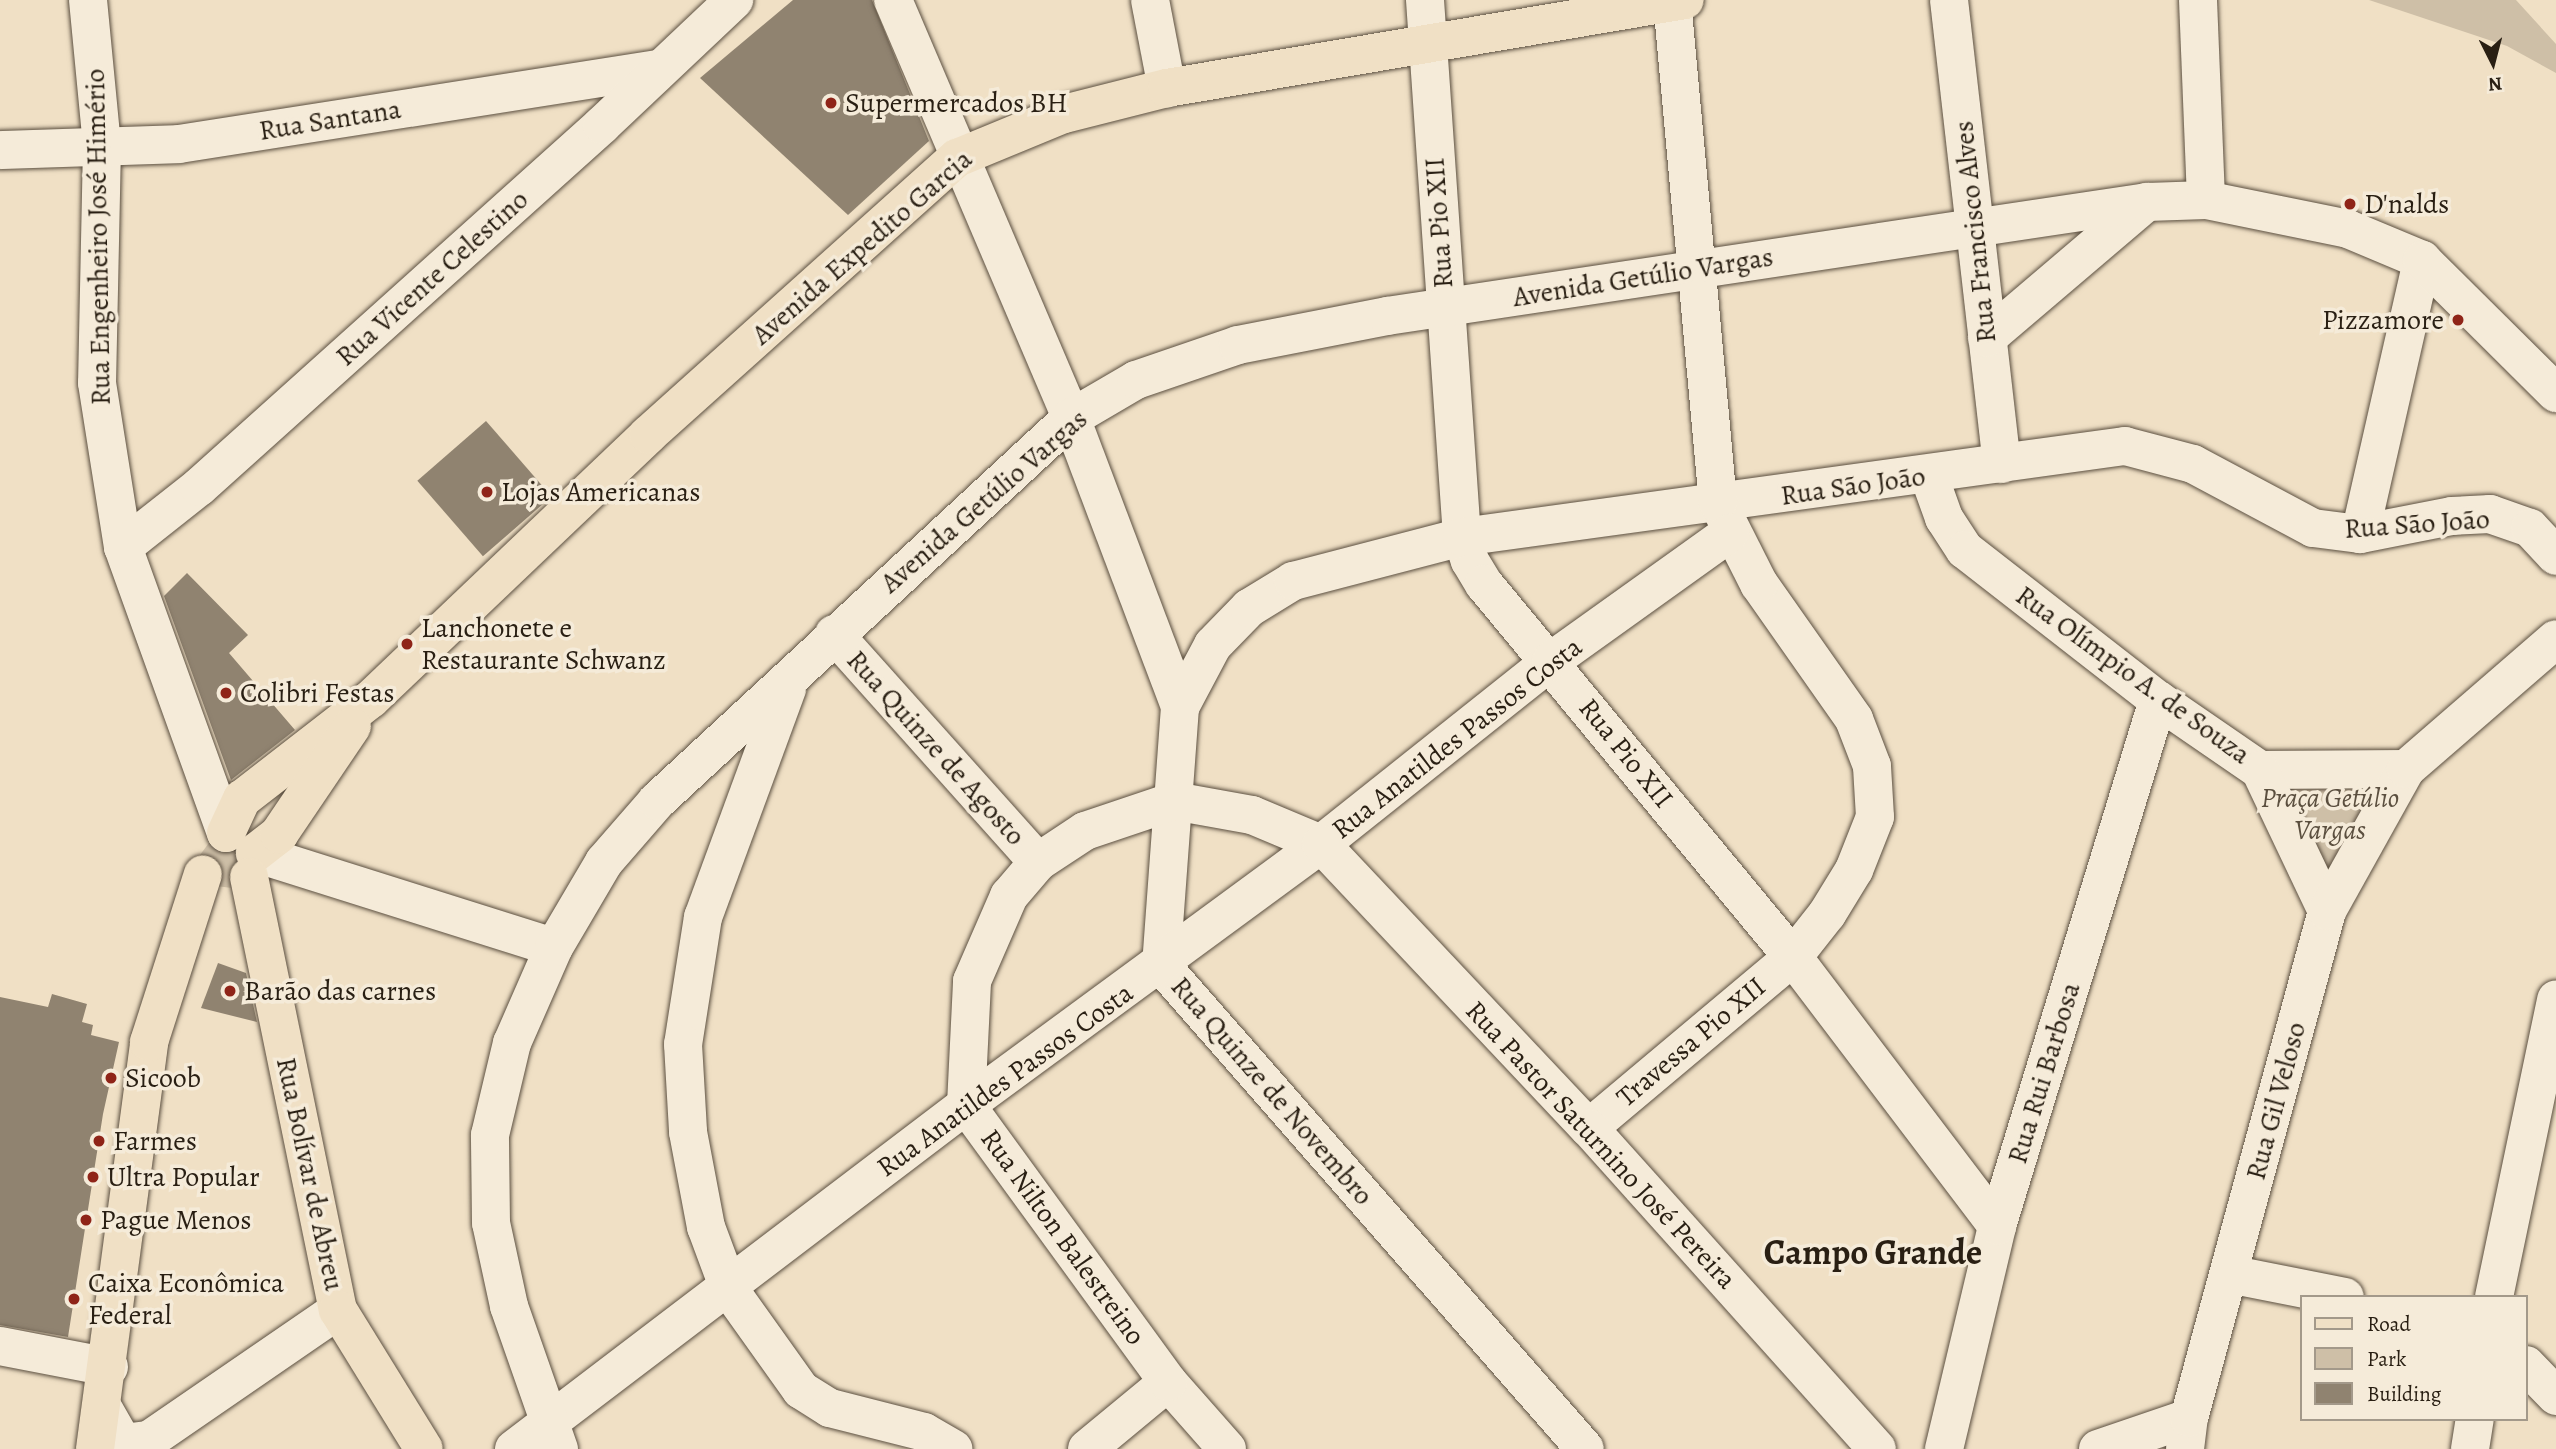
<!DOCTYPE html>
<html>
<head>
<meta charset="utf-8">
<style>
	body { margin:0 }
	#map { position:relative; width:2556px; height:1449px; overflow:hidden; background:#f0e0c5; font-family:Alegreya,serif }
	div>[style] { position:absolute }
	.green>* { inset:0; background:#cebfa7 }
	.building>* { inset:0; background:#908370; transform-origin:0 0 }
	.roads { filter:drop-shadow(0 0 2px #5b4f40) drop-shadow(0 0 2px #5b4f40) }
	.minor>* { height:38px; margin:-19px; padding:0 19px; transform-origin:19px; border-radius:19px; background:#f5ebd9 }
	.major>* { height:38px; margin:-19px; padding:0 19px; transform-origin:19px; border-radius:19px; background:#f0e0c5 }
	.dots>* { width:19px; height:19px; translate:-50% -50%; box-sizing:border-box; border:4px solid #f5ebd9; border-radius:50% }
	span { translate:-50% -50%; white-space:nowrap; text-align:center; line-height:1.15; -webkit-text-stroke:7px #f5ebd9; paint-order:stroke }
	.poi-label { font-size:28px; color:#291f13 }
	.left { translate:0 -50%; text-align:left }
	.right { translate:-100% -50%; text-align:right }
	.street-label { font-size:28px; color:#291f13 }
	.park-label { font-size:28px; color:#5b4f3f; font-style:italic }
	.district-label { font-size:35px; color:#291f13; font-weight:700 }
	.legend { position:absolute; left:2300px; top:1295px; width:228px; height:126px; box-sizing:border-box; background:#f5ebd9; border:2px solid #a3998a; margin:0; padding:9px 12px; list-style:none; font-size:21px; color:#291f13 }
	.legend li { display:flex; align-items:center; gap:14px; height:35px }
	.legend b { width:35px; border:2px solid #a3998a }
	.north { position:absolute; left:2458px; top:28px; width:70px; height:70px; -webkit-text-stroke:5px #f5ebd9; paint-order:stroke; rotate:174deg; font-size:19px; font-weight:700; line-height:28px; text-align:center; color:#291f13 }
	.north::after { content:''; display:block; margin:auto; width:24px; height:32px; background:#291f13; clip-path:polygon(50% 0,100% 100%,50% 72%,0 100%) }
</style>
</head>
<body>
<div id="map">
	<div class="green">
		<div style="clip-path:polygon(2369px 0,2516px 0,2556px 44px,2556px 73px,2507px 46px)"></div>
		<div style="clip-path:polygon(2406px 769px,2327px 911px,2260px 770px)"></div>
		<div style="clip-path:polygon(214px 836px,246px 840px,232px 888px,216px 886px,200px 855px)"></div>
	</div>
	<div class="building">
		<div style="clip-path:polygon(793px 0,872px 0,929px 141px,848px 215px,700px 78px)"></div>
		<div style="left:486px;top:421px;width:100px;height:91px;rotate:49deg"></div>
		<div style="clip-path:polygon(187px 573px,248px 635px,229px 653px,295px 730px,231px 780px,164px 596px)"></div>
		<div style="clip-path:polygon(218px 963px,246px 973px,257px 1022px,201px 1008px)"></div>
		<div style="clip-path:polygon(52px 994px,87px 1004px,82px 1022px,93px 1025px,91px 1035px,119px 1042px,103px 1114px,68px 1337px,0 1325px,0 997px,48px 1007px)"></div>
	</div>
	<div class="roads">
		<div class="minor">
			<div style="left:88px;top:0;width:147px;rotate:84.5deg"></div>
			<div style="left:102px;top:146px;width:237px;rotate:91.2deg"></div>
			<div style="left:97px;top:383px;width:166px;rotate:81deg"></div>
			<div style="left:123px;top:547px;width:304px;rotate:70.2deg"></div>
			<div style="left:893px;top:0;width:454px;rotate:66.9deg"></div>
			<div style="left:1071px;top:418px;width:309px;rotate:69.3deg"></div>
			<div style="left:1180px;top:707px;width:259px;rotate:94.2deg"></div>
			<div style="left:1161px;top:965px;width:643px;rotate:48.78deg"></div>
			<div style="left:1150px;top:0;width:90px;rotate:79.1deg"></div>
			<div style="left:1425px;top:0;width:538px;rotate:86.06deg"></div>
			<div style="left:1462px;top:537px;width:25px;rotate:72deg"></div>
			<div style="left:1470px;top:561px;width:27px;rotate:59deg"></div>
			<div style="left:1484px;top:584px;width:484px;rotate:50.4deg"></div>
			<div style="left:1793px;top:957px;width:338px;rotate:52.8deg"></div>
			<div style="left:1949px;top:0;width:467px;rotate:83.5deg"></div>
			<div style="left:2198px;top:0;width:200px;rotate:87.7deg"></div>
			<div style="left:0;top:150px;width:179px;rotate:-1.9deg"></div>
			<div style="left:179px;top:144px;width:486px;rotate:-8.9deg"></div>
			<div style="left:1987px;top:338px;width:210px;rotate:-40.4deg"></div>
			<div style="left:1929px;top:476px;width:45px;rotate:70.3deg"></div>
			<div style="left:1944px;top:518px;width:38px;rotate:57deg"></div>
			<div style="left:1965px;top:550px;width:244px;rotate:37.9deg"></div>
			<div style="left:2158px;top:700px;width:124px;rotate:34.5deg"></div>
			<div style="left:2260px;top:770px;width:146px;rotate:-0.4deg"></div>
			<div style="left:2360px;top:534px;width:281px;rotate:-77.2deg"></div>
			<div style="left:123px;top:547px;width:97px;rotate:-38.3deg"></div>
			<div style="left:199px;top:487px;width:542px;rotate:-41.93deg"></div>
			<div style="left:602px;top:125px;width:182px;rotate:-43.4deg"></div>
			<div style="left:834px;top:634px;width:306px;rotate:48.2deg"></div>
			<div style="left:787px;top:689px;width:243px;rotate:110.2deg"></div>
			<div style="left:703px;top:917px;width:129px;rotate:98.9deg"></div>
			<div style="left:683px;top:1044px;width:88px;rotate:86.7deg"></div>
			<div style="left:688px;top:1132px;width:97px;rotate:79.3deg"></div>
			<div style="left:706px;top:1227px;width:66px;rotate:69.6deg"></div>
			<div style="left:729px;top:1289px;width:124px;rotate:54.5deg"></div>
			<div style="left:801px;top:1390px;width:34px;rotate:32deg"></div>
			<div style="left:830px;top:1408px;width:97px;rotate:14.3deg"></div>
			<div style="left:924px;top:1432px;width:34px;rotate:30deg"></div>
			<div style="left:1180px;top:707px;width:70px;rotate:-62deg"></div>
			<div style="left:1213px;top:645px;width:52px;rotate:-45.8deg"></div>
			<div style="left:1249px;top:608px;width:52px;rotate:-31.5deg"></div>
			<div style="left:1293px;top:581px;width:175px;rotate:-14.6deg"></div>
			<div style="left:1462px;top:537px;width:669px;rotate:-7.82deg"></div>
			<div style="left:2125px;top:446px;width:70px;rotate:14.8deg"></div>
			<div style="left:2193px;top:464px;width:136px;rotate:28.1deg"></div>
			<div style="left:2313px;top:528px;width:47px;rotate:7.3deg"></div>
			<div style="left:2360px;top:534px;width:94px;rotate:-11.1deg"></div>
			<div style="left:2452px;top:516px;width:38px;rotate:-3deg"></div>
			<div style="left:2490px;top:514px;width:42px;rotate:19.3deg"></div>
			<div style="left:2530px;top:528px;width:38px;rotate:47deg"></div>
			<div style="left:2260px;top:770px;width:156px;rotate:64.6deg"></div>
			<div style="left:255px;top:853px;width:313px;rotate:17.5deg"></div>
			<div style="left:1589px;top:1128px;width:266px;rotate:-40deg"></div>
			<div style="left:1793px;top:957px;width:55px;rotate:-51.7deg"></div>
			<div style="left:1827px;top:914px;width:52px;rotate:-58.5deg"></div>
			<div style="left:1854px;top:870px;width:57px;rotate:-68.4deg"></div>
			<div style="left:1875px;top:817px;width:51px;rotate:-93.4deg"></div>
			<div style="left:1872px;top:766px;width:50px;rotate:-111deg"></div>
			<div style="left:1854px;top:719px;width:165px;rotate:-125.1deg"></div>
			<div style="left:1759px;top:584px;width:91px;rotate:-116.8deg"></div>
			<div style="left:1718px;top:503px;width:505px;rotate:-95.23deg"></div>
			<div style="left:2229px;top:1274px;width:118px;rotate:11.2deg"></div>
			<div style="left:2494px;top:1297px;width:304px;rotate:-78.2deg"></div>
			<div style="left:0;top:1346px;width:111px;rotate:10.9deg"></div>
			<div style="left:2526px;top:1365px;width:43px;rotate:45.9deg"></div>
			<div style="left:103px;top:1408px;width:40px;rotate:60.3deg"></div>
			<div style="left:123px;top:1443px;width:26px;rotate:-7deg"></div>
			<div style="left:149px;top:1440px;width:229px;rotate:-34.5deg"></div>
			<div style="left:514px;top:1449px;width:568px;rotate:-37.27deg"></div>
			<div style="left:966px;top:1105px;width:441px;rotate:-36.3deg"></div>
			<div style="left:1321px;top:844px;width:294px;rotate:-38.5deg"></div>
			<div style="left:1551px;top:661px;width:220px;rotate:-35.6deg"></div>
			<div style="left:559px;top:1449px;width:151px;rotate:-109.3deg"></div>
			<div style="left:509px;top:1306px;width:85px;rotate:-102.2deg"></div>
			<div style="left:491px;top:1223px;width:88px;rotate:-90.7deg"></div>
			<div style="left:490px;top:1135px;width:95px;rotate:-76.6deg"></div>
			<div style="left:512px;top:1043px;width:105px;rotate:-66.4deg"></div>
			<div style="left:554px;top:947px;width:99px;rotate:-59.5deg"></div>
			<div style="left:604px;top:862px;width:81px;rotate:-49deg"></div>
			<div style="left:657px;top:801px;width:564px;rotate:-42.77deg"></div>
			<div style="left:1071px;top:418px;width:75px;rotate:-30.3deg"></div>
			<div style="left:1136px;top:380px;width:108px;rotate:-18.9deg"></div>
			<div style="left:1238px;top:345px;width:152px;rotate:-11deg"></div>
			<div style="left:1387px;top:316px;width:769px;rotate:-8.53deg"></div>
			<div style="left:2147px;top:202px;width:59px;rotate:-1.9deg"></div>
			<div style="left:2206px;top:200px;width:145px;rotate:11.5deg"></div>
			<div style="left:2348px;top:229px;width:80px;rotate:22.7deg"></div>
			<div style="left:2422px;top:260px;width:189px;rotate:44.8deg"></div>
			<div style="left:1087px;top:1449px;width:105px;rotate:-39.6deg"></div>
			<div style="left:1227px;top:1449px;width:89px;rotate:-131.4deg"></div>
			<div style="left:1168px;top:1382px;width:343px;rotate:-126.1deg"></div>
			<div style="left:966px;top:1105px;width:124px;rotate:-87.2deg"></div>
			<div style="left:972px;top:981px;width:93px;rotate:-66.5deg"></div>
			<div style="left:1009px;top:896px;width:45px;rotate:-49.5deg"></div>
			<div style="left:1038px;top:862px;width:56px;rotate:-33.4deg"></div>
			<div style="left:1085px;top:831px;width:94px;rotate:-18.6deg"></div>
			<div style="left:1174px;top:801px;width:79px;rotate:10.2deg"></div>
			<div style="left:1252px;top:815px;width:75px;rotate:22.8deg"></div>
			<div style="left:1321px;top:844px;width:390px;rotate:46.7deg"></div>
			<div style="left:1589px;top:1128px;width:431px;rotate:48.1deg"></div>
			<div style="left:1944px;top:1449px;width:229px;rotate:-76.6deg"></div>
			<div style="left:1997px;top:1226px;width:550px;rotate:-72.98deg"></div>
			<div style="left:2098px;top:1449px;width:96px;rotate:-18.8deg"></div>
			<div style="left:2185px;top:1449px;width:31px;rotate:-83deg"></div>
			<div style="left:2189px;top:1418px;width:525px;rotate:-74.77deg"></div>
			<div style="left:2327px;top:911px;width:162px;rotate:-60.9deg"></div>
			<div style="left:2406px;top:769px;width:198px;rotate:-40.9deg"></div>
			<div style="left:2470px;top:1449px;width:30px;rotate:-81deg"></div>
		</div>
		<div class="major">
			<div style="left:226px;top:833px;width:38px;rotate:-65deg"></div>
			<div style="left:242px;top:799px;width:163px;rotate:-37.8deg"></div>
			<div style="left:371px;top:699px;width:383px;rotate:-43.6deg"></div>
			<div style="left:648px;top:435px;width:415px;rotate:-41.9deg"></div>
			<div style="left:957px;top:158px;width:116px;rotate:-22.4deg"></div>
			<div style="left:1064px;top:114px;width:106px;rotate:-14.2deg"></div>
			<div style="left:1167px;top:88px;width:525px;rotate:-9.64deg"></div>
			<div style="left:255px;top:853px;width:31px;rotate:-38deg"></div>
			<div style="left:279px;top:834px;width:130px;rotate:-55.9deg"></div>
			<div style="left:249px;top:877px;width:442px;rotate:78.4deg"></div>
			<div style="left:338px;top:1310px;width:163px;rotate:58.3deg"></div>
			<div style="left:95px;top:1449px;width:411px;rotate:-82.4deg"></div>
			<div style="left:149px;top:1042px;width:176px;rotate:-72.2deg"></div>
		</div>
	</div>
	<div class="dots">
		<div style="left:831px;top:103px;background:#8f2418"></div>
		<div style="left:2350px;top:204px;background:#8f2418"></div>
		<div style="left:2458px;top:320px;background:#8f2418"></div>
		<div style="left:487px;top:492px;background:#8f2418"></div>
		<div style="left:407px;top:644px;background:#8f2418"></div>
		<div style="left:226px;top:693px;background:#8f2418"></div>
		<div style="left:230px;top:991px;background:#8f2418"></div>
		<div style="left:111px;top:1078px;background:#8f2418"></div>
		<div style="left:99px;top:1141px;background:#8f2418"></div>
		<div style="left:93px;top:1177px;background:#8f2418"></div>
		<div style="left:86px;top:1220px;background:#8f2418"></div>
		<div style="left:74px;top:1299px;background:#8f2418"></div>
	</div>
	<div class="poi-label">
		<span class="left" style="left:845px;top:103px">Supermercados BH</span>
		<span class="left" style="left:2364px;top:204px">D'nalds</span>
		<span class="right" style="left:2444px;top:320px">Pizzamore</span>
		<span class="left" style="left:501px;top:492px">Lojas Americanas</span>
		<span class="left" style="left:421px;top:644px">Lanchonete e<br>Restaurante Schwanz</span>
		<span class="left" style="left:240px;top:693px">Colibri Festas</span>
		<span class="left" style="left:244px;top:991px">Barão das carnes</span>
		<span class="left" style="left:125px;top:1078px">Sicoob</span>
		<span class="left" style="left:113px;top:1141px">Farmes</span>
		<span class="left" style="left:107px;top:1177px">Ultra Popular</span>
		<span class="left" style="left:100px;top:1220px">Pague Menos</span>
		<span class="left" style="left:88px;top:1299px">Caixa Econômica<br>Federal</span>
	</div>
	<div class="street-label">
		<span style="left:330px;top:120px;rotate:-9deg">Rua Santana</span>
		<span style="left:1439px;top:223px;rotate:-94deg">Rua Pio XII</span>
		<span style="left:1975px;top:232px;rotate:-96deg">Rua Francisco Alves</span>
		<span style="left:98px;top:237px;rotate:-91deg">Rua Engenheiro José Himério</span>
		<span style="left:862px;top:247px;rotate:-41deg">Avenida Expedito Garcia</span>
		<span style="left:1643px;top:277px;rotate:-9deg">Avenida Getúlio Vargas</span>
		<span style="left:432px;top:278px;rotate:-42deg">Rua Vicente Celestino</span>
		<span style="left:1853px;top:486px;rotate:-8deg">Rua São João</span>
		<span style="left:984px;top:501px;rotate:-41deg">Avenida Getúlio Vargas</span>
		<span style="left:2417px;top:524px;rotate:-4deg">Rua São João</span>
		<span style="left:2133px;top:675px;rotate:36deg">Rua Olímpio A. de Souza</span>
		<span style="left:1457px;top:738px;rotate:-38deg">Rua Anatildes Passos Costa</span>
		<span style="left:936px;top:748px;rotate:48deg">Rua Quinze de Agosto</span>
		<span style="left:1626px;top:753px;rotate:51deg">Rua Pio XII</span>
		<span style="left:1691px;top:1042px;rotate:-40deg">Travessa Pio XII</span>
		<span style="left:2044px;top:1073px;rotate:-73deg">Rua Rui Barbosa</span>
		<span style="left:1005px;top:1080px;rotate:-36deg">Rua Anatildes Passos Costa</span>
		<span style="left:1272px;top:1091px;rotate:49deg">Rua Quinze de Novembro</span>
		<span style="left:2276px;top:1101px;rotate:-75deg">Rua Gil Veloso</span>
		<span style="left:1601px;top:1145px;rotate:47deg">Rua Pastor Saturnino José Pereira</span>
		<span style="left:310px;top:1174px;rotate:78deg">Rua Bolívar de Abreu</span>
		<span style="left:1063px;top:1237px;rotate:54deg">Rua Nilton Balestreino</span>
	</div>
	<div class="park-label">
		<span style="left:2330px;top:814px">Praça Getúlio<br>Vargas</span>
	</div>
	<div class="district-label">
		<span style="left:1873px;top:1252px">Campo Grande</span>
	</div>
	<ul class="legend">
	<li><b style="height:9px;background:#f0e0c5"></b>Road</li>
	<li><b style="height:19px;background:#cebfa7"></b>Park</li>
	<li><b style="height:19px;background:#908370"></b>Building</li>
	</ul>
	<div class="north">N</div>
</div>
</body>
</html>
